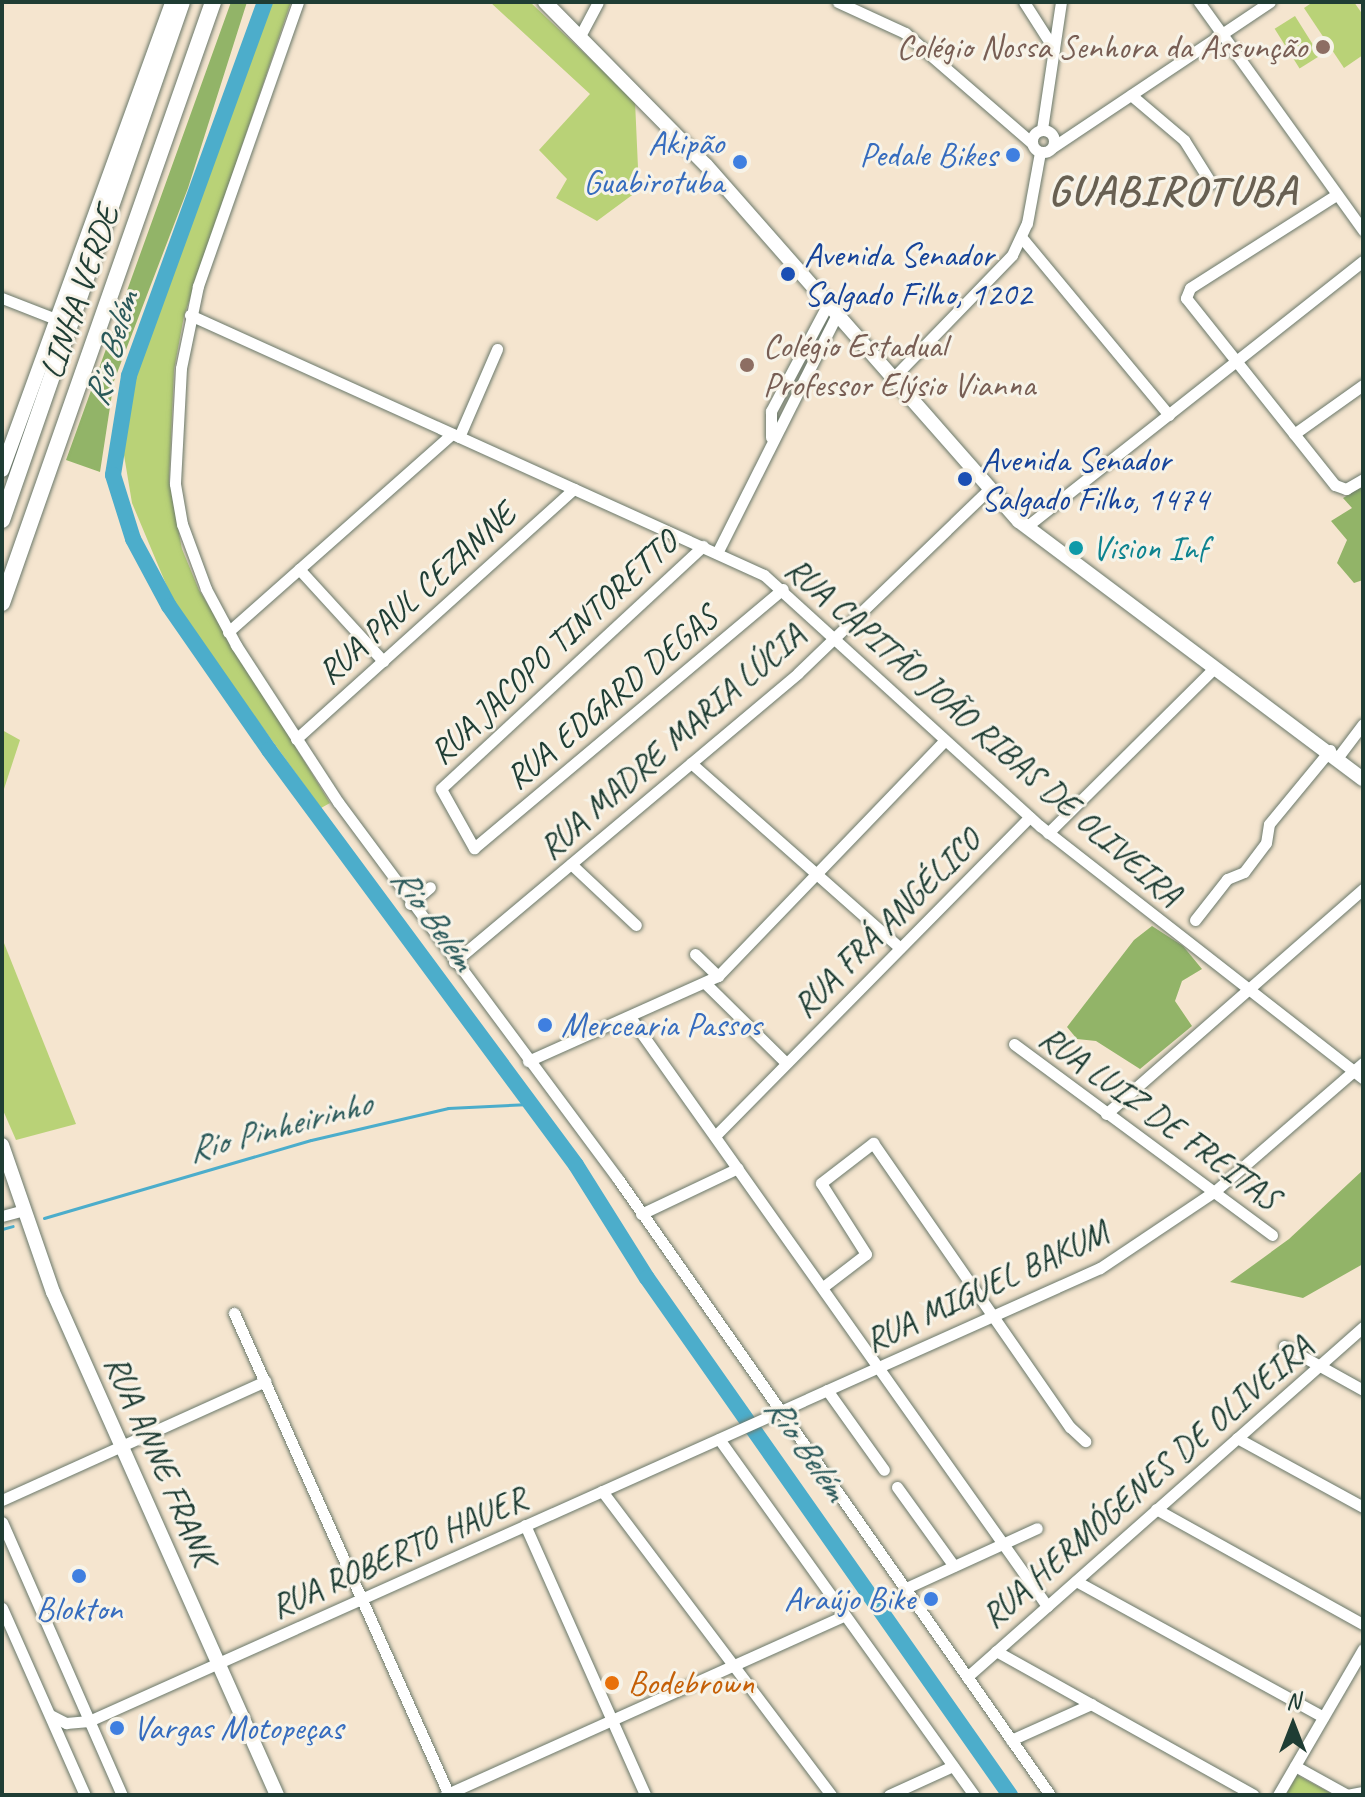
<!DOCTYPE html>
<html>
<head>
<meta charset="utf-8">
<style>
	body { margin:0 }
	#map { position:relative; width:1365px; height:1797px; overflow:hidden; background:#f5e5cf; font-family:Caveat,sans-serif }
	div>[style] { position:absolute }
	.green>* { inset:0; background:#b9d277; transform-origin:0 0 }
	.forest>* { inset:0; background:#92b468 }
	.stream>* { height:3px; margin:-1.5px; padding:0 1.5px; transform-origin:1.5px; border-radius:1.5px; background:#4cadcb }
	.river>* { height:16px; margin:-8px; padding:0 8px; transform-origin:8px; border-radius:8px; background:#4cadcb }
	.roads { filter:drop-shadow(0 0 2px #6a786a) drop-shadow(0 0 2px #6a786a) }
	.minor>* { height:11px; margin:-5.5px; padding:0 5.5px; transform-origin:5.5px; border-radius:5.5px; background:#fff }
	.minor>.ring { margin:-5.5px; padding:0; box-sizing:content-box; background:none; border:11px solid #fff; border-radius:50% }
	.major>* { height:14px; margin:-7px; padding:0 7px; transform-origin:7px; border-radius:7px; background:#fff }
	.highway>* { height:16px; margin:-8px; padding:0 8px; transform-origin:8px; border-radius:8px; background:#fff }
	.dots>* { width:22px; height:22px; translate:-50% -50%; box-sizing:border-box; border:4px solid #f7f3e8; border-radius:50% }
	span { translate:-50% -50%; white-space:nowrap; text-align:center; line-height:1.15; -webkit-text-stroke:6px #f7f3e8; paint-order:stroke }
	.education-label { font-size:34px; color:#785e54 }
	.right { translate:-100% -50%; text-align:right }
	.left { translate:0 -50%; text-align:left }
	.shop-label { font-size:34px; color:#366cbe }
	.transit-label { font-size:34px; color:#164399 }
	.street-label { font-size:34px; color:#1f3d34 }
	.culture-label { font-size:34px; color:#0d838f }
	.food-label { font-size:34px; color:#c56008 }
	.water-label { font-size:36px; color:#2a595a; font-style:italic }
	.district-label { font-size:42px; color:#686052; font-weight:700; letter-spacing:2px }
	.frame { position:absolute; inset:0; border:4px solid #1f3d34; pointer-events:none }
	.north { position:absolute; left:1253px; top:1685px; width:80px; height:80px; -webkit-text-stroke:6px #f7f3e8; paint-order:stroke; rotate:0deg; font-size:22px; font-weight:700; line-height:32px; text-align:center; color:#1f3d34 }
	.north::after { content:''; display:block; margin:auto; width:28px; height:36px; background:#1f3d34; clip-path:polygon(50% 0,100% 100%,50% 72%,0 100%) }
</style>
</head>
<body>
<div id="map">
	<div class="green">
		<div style="clip-path:polygon(269px 2px,291px 2px,184px 316px,174px 370px,169px 481px,182px 549px,199px 590px,330px 803px,321px 808px,176px 608px,132px 503px,123px 449px,133px 378px)"></div>
		<div style="clip-path:polygon(490px 2px,530px 2px,635px 101px,639px 190px,597px 221px,556px 198px,567px 179px,539px 150px,590px 94px)"></div>
		<div style="clip-path:polygon(1313px 2px,1354px 2px,1363px 15px,1363px 55px,1344px 68px,1304px 8px)"></div>
		<div style="left:1295px;top:16px;width:47px;height:24px;rotate:58deg"></div>
		<div style="clip-path:polygon(2px 730px,20px 740px,2px 795px)"></div>
		<div style="clip-path:polygon(2px 938px,76px 1124px,16px 1140px,2px 1108px)"></div>
		<div style="clip-path:polygon(1297px 1775px,1334px 1795px,1286px 1795px)"></div>
	</div>
	<div class="forest">
		<div style="clip-path:polygon(231px 2px,247px 2px,188px 188px,114px 381px,100px 472px,66px 460px)"></div>
		<div style="clip-path:polygon(1363px 486px,1363px 580px,1354px 583px,1337px 563px,1347px 540px,1331px 521px,1352px 508px,1343px 498px)"></div>
		<div style="clip-path:polygon(1152px 926px,1183px 946px,1202px 969px,1182px 981px,1175px 1001px,1192px 1026px,1140px 1069px,1096px 1041px,1077px 1039px,1067px 1027px,1134px 940px)"></div>
		<div style="clip-path:polygon(1363px 1170px,1363px 1264px,1303px 1298px,1230px 1282px,1289px 1239px)"></div>
	</div>
	<div class="stream">
		<div style="left:44px;top:1218px;width:278px;rotate:-16.3deg"></div>
		<div style="left:311px;top:1140px;width:141px;rotate:-13.1deg"></div>
		<div style="left:448px;top:1108px;width:82px;rotate:-2.8deg"></div>
		<div style="left:2px;top:1229px;width:11px;rotate:-15deg"></div>
	</div>
	<div class="river">
		<div style="left:265px;top:2px;width:398px;rotate:110deg"></div>
		<div style="left:129px;top:376px;width:100px;rotate:99.2deg"></div>
		<div style="left:113px;top:475px;width:67px;rotate:72.6deg"></div>
		<div style="left:133px;top:539px;width:76px;rotate:61.8deg"></div>
		<div style="left:169px;top:606px;width:175px;rotate:55.2deg"></div>
		<div style="left:269px;top:750px;width:516px;rotate:53.51deg"></div>
		<div style="left:576px;top:1165px;width:133px;rotate:57.9deg"></div>
		<div style="left:647px;top:1278px;width:632px;rotate:54.93deg"></div>
	</div>
	<div class="roads">
		<div class="minor">
			<div style="left:298px;top:2px;width:301px;rotate:109.4deg"></div>
			<div style="left:198px;top:286px;width:84px;rotate:101.7deg"></div>
			<div style="left:181px;top:368px;width:116px;rotate:93deg"></div>
			<div style="left:175px;top:484px;width:41px;rotate:80.1deg"></div>
			<div style="left:182px;top:524px;width:69px;rotate:69.7deg"></div>
			<div style="left:206px;top:589px;width:64px;rotate:61.8deg"></div>
			<div style="left:236px;top:645px;width:187px;rotate:57deg"></div>
			<div style="left:338px;top:802px;width:470px;rotate:53.4deg"></div>
			<div style="left:618px;top:1179px;width:752px;rotate:54.96deg"></div>
			<div style="left:838px;top:2px;width:74px;rotate:24.8deg"></div>
			<div style="left:905px;top:33px;width:168px;rotate:40.9deg"></div>
			<div style="left:1024px;top:2px;width:56px;rotate:57.4deg"></div>
			<div style="left:1199px;top:2px;width:281px;rotate:54.3deg"></div>
			<div style="left:580px;top:36px;width:38px;rotate:-62deg"></div>
			<div style="left:1131px;top:95px;width:70px;rotate:40.3deg"></div>
			<div style="left:1184px;top:140px;width:51px;rotate:57.9deg"></div>
			<div style="left:1042px;top:129px;width:128px;rotate:-81.5deg"></div>
			<div class="ring" style="left:1032px;top:130px;width:11px;height:11px"></div>
			<div style="left:1053px;top:147px;width:261px;rotate:-33.8deg"></div>
			<div style="left:1336px;top:195px;width:173px;rotate:147.5deg"></div>
			<div style="left:1190px;top:288px;width:11px;rotate:112deg"></div>
			<div style="left:1186px;top:298px;width:239px;rotate:51.5deg"></div>
			<div style="left:1335px;top:485px;width:12px;rotate:20deg"></div>
			<div style="left:1346px;top:489px;width:20px;rotate:-30deg"></div>
			<div style="left:1022px;top:238px;width:230px;rotate:50.3deg"></div>
			<div style="left:2px;top:298px;width:58px;rotate:21.3deg"></div>
			<div style="left:190px;top:315px;width:630px;rotate:24.37deg"></div>
			<div style="left:764px;top:575px;width:373px;rotate:42.3deg"></div>
			<div style="left:1040px;top:826px;width:410px;rotate:38deg"></div>
			<div style="left:893px;top:378px;width:171px;rotate:-45.9deg"></div>
			<div style="left:1012px;top:255px;width:35px;rotate:-65deg"></div>
			<div style="left:1027px;top:223px;width:72px;rotate:-79.6deg"></div>
			<div style="left:1294px;top:434px;width:85px;rotate:-35.4deg"></div>
			<div style="left:459px;top:437px;width:96px;rotate:-66.6deg"></div>
			<div style="left:771px;top:437px;width:26px;rotate:-90deg"></div>
			<div style="left:771px;top:411px;width:121px;rotate:-62deg"></div>
			<div style="left:1026px;top:527px;width:429px;rotate:-38.3deg"></div>
			<div style="left:703px;top:546px;width:357px;rotate:137.2deg"></div>
			<div style="left:441px;top:789px;width:68px;rotate:60.8deg"></div>
			<div style="left:474px;top:848px;width:403px;rotate:-40deg"></div>
			<div style="left:717px;top:553px;width:267px;rotate:-63.3deg"></div>
			<div style="left:299px;top:569px;width:125px;rotate:47.6deg"></div>
			<div style="left:228px;top:632px;width:299px;rotate:-41.5deg"></div>
			<div style="left:296px;top:739px;width:374px;rotate:-42deg"></div>
			<div style="left:1338px;top:757px;width:41px;rotate:-52.9deg"></div>
			<div style="left:691px;top:763px;width:279px;rotate:41.5deg"></div>
			<div style="left:1048px;top:833px;width:235px;rotate:-44.8deg"></div>
			<div style="left:571px;top:864px;width:89px;rotate:43.2deg"></div>
			<div style="left:410px;top:904px;width:26px;rotate:-40deg"></div>
			<div style="left:1195px;top:920px;width:52px;rotate:-52deg"></div>
			<div style="left:1227px;top:879px;width:18px;rotate:-22deg"></div>
			<div style="left:1244px;top:872px;width:36px;rotate:-53deg"></div>
			<div style="left:1266px;top:843px;width:19px;rotate:-81deg"></div>
			<div style="left:1269px;top:824px;width:96px;rotate:-50.5deg"></div>
			<div style="left:695px;top:954px;width:32px;rotate:44deg"></div>
			<div style="left:454px;top:962px;width:449px;rotate:-40deg"></div>
			<div style="left:798px;top:673px;width:265px;rotate:-43.9deg"></div>
			<div style="left:706px;top:984px;width:112px;rotate:44.6deg"></div>
			<div style="left:630px;top:1017px;width:722px;rotate:54.7deg"></div>
			<div style="left:1014px;top:1044px;width:321px;rotate:36.5deg"></div>
			<div style="left:528px;top:1061px;width:208px;rotate:-24.1deg"></div>
			<div style="left:718px;top:976px;width:327px;rotate:-46.1deg"></div>
			<div style="left:1106px;top:1114px;width:342px;rotate:-41.2deg"></div>
			<div style="left:715px;top:1136px;width:448px;rotate:-45.4deg"></div>
			<div style="left:641px;top:1214px;width:107px;rotate:-25.4deg"></div>
			<div style="left:2px;top:1216px;width:23px;rotate:-15deg"></div>
			<div style="left:823px;top:1287px;width:54px;rotate:-37.5deg"></div>
			<div style="left:866px;top:1254px;width:84px;rotate:-122.4deg"></div>
			<div style="left:821px;top:1183px;width:66px;rotate:-37.6deg"></div>
			<div style="left:873px;top:1143px;width:346px;rotate:55.3deg"></div>
			<div style="left:1070px;top:1427px;width:21px;rotate:43deg"></div>
			<div style="left:234px;top:1313px;width:528px;rotate:65.96deg"></div>
			<div style="left:1284px;top:1346px;width:90px;rotate:29.1deg"></div>
			<div style="left:827px;top:1390px;width:98px;rotate:54.5deg"></div>
			<div style="left:1237px;top:1438px;width:144px;rotate:28.7deg"></div>
			<div style="left:719px;top:1439px;width:438px;rotate:54.4deg"></div>
			<div style="left:897px;top:1487px;width:97px;rotate:54.2deg"></div>
			<div style="left:602px;top:1491px;width:381px;rotate:53deg"></div>
			<div style="left:2px;top:1500px;width:289px;rotate:-24.3deg"></div>
			<div style="left:1156px;top:1509px;width:237px;rotate:29.1deg"></div>
			<div style="left:2px;top:1522px;width:298px;rotate:66.3deg"></div>
			<div style="left:525px;top:1525px;width:295px;rotate:66deg"></div>
			<div style="left:1076px;top:1581px;width:282px;rotate:28.8deg"></div>
			<div style="left:904px;top:1589px;width:146px;rotate:-24.6deg"></div>
			<div style="left:2px;top:1608px;width:205px;rotate:66.1deg"></div>
			<div style="left:996px;top:1651px;width:295px;rotate:29.2deg"></div>
			<div style="left:967px;top:1677px;width:529px;rotate:-41.47deg"></div>
			<div style="left:50px;top:1715px;width:18px;rotate:27deg"></div>
			<div style="left:66px;top:1723px;width:23px;rotate:-5deg"></div>
			<div style="left:89px;top:1721px;width:1108px;rotate:-24.14deg"></div>
			<div style="left:1100px;top:1268px;width:138px;rotate:-33.8deg"></div>
			<div style="left:1215px;top:1191px;width:196px;rotate:-40.9deg"></div>
			<div style="left:1011px;top:1740px;width:88px;rotate:-24.2deg"></div>
			<div style="left:1295px;top:1766px;width:60px;rotate:29.1deg"></div>
			<div style="left:1347px;top:1795px;width:16px;rotate:-11deg"></div>
			<div style="left:445px;top:1795px;width:436px;rotate:-24.2deg"></div>
			<div style="left:889px;top:1795px;width:70px;rotate:-24.4deg"></div>
			<div style="left:1278px;top:1795px;width:169px;rotate:-59.8deg"></div>
		</div>
		<div class="major">
			<div style="left:545px;top:2px;width:229px;rotate:45.4deg"></div>
			<div style="left:706px;top:165px;width:474px;rotate:48.7deg"></div>
			<div style="left:1019px;top:521px;width:430px;rotate:36.9deg"></div>
			<div style="left:2px;top:470px;width:498px;rotate:-70deg"></div>
			<div style="left:2px;top:1145px;width:156px;rotate:70.9deg"></div>
			<div style="left:53px;top:1292px;width:551px;rotate:66deg"></div>
		</div>
		<div class="highway">
			<div style="left:2px;top:520px;width:548px;rotate:-70.84deg"></div>
			<div style="left:2px;top:603px;width:637px;rotate:-70.65deg"></div>
		</div>
	</div>
	<div class="dots">
		<div style="left:1323px;top:47px;background:#8d6e63"></div>
		<div style="left:1013px;top:155px;background:#3f7fe0"></div>
		<div style="left:740px;top:162px;background:#3f7fe0"></div>
		<div style="left:788px;top:274px;background:#1a4fb4"></div>
		<div style="left:747px;top:365px;background:#8d6e63"></div>
		<div style="left:965px;top:479px;background:#1a4fb4"></div>
		<div style="left:1076px;top:548px;background:#0f9aa8"></div>
		<div style="left:545px;top:1025px;background:#3f7fe0"></div>
		<div style="left:79px;top:1576px;background:#3f7fe0"></div>
		<div style="left:931px;top:1599px;background:#3f7fe0"></div>
		<div style="left:612px;top:1683px;background:#e8710a"></div>
		<div style="left:117px;top:1728px;background:#3f7fe0"></div>
	</div>
	<div class="education-label">
		<span class="right" style="left:1307px;top:47px">Colégio Nossa Senhora da Assunção</span>
		<span class="left" style="left:763px;top:365px">Colégio Estadual<br>Professor Elýsio Vianna</span>
	</div>
	<div class="shop-label">
		<span class="right" style="left:724px;top:162px">Akipão<br>Guabirotuba</span>
		<span class="right" style="left:997px;top:155px">Pedale Bikes</span>
		<span class="left" style="left:561px;top:1025px">Mercearia Passos</span>
		<span class="right" style="left:915px;top:1599px">Araújo Bike</span>
		<span style="left:79px;top:1609px">Blokton</span>
		<span class="left" style="left:133px;top:1728px">Vargas Motopeças</span>
	</div>
	<div class="transit-label">
		<span class="left" style="left:804px;top:274px">Avenida Senador<br>Salgado Filho, 1202</span>
		<span class="left" style="left:981px;top:479px">Avenida Senador<br>Salgado Filho, 1474</span>
	</div>
	<div class="street-label">
		<span style="left:79px;top:292px;rotate:-71deg">LINHA VERDE</span>
		<span style="left:416px;top:593px;rotate:-42deg">RUA PAUL CEZANNE</span>
		<span style="left:553px;top:647px;rotate:-43deg">RUA JACOPO TINTORETTO</span>
		<span style="left:611px;top:697px;rotate:-40deg">RUA EDGARD DEGAS</span>
		<span style="left:984px;top:731px;rotate:41deg">RUA CAPITÃO JOÃO RIBAS DE OLIVEIRA</span>
		<span style="left:671px;top:741px;rotate:-41deg">RUA MADRE MARIA LÚCIA</span>
		<span style="left:886px;top:923px;rotate:-45deg">RUA FRÁ ANGÉLICO</span>
		<span style="left:1160px;top:1117px;rotate:36deg">RUA LUIZ DE FREITAS</span>
		<span style="left:986px;top:1286px;rotate:-25deg">RUA MIGUEL BAKUM</span>
		<span style="left:161px;top:1460px;rotate:66deg">RUA ANNE FRANK</span>
		<span style="left:1146px;top:1481px;rotate:-41deg">RUA HERMÓGENES DE OLIVEIRA</span>
		<span style="left:398px;top:1552px;rotate:-24deg">RUA ROBERTO HAUER</span>
	</div>
	<div class="culture-label">
		<span class="left" style="left:1092px;top:548px">Vision Inf</span>
	</div>
	<div class="food-label">
		<span class="left" style="left:628px;top:1683px">Bodebrown</span>
	</div>
	<div class="water-label">
		<span style="left:111px;top:349px;rotate:-74deg">Rio Belém</span>
		<span style="left:433px;top:918px;rotate:54deg">Rio Belém</span>
		<span style="left:279px;top:1127px;rotate:-15deg">Rio Pinheirinho</span>
		<span style="left:806px;top:1448px;rotate:55deg">Rio Belém</span>
	</div>
	<div class="district-label">
		<span style="left:1173px;top:191px">GUABIROTUBA</span>
	</div>
	<div class="frame"></div>
	<div class="north">N</div>
</div>
</body>
</html>
